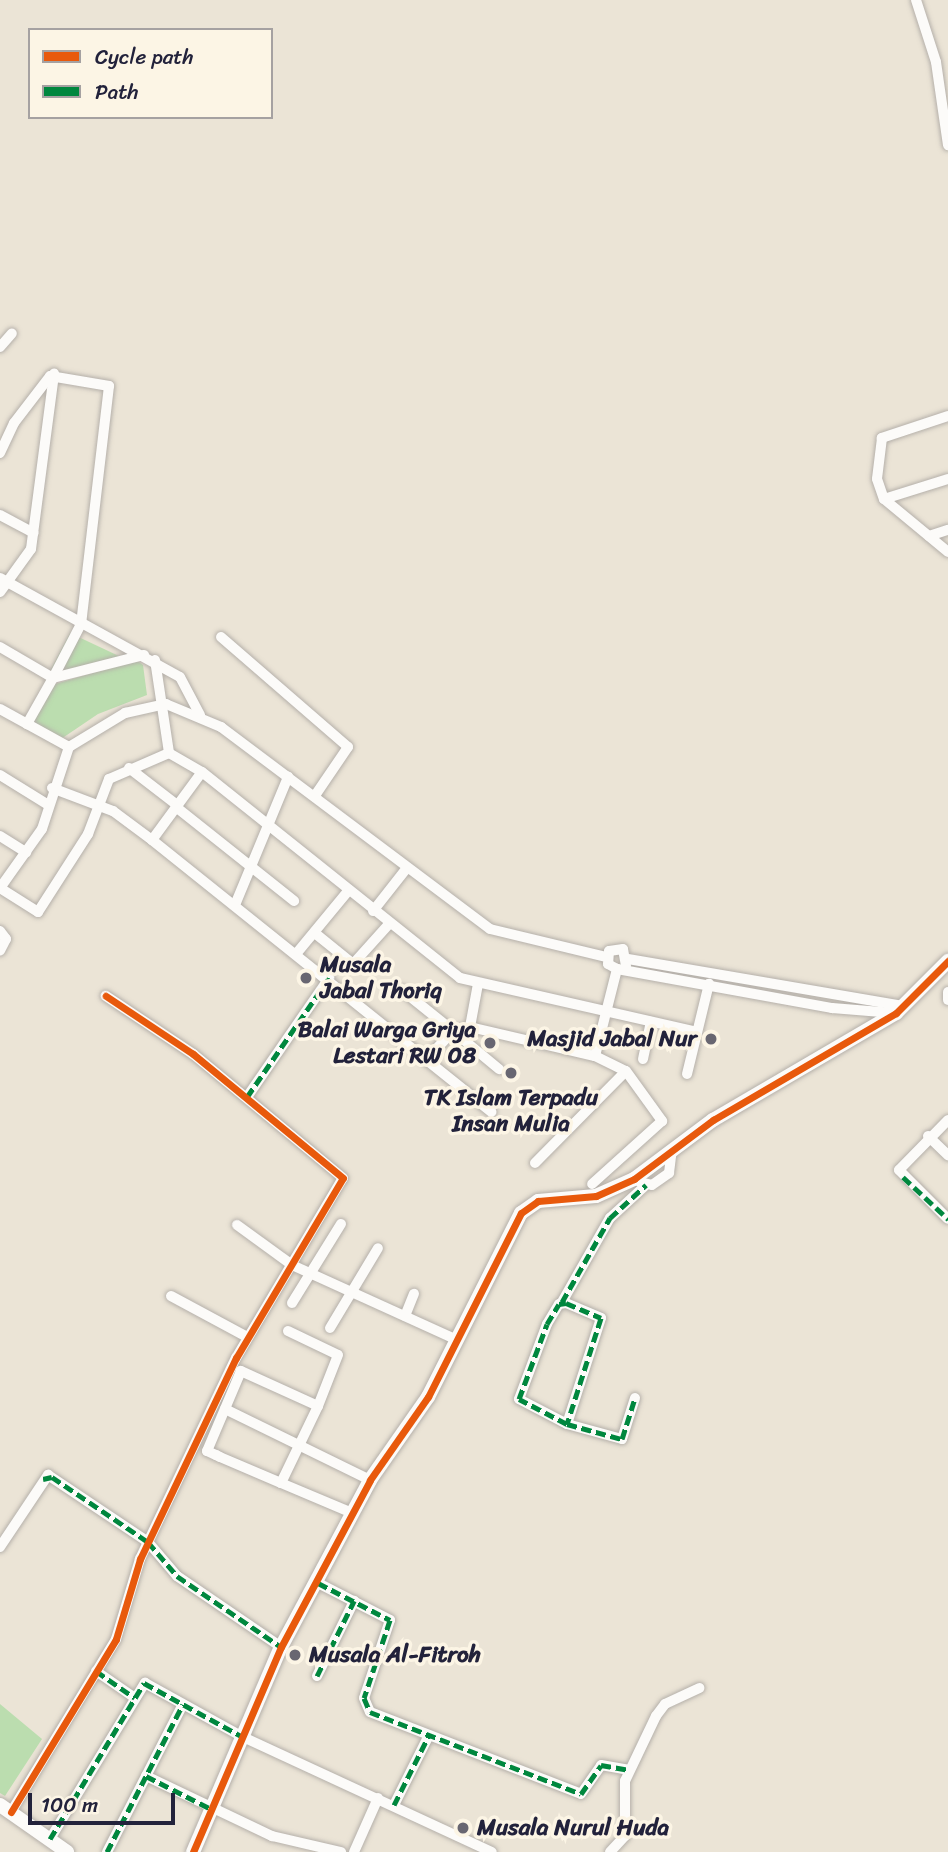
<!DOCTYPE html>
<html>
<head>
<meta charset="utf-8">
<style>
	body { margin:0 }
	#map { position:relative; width:948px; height:1852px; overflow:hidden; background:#ebe4d6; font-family:Sriracha,sans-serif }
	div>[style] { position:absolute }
	.green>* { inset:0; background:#bbddaf }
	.roads { filter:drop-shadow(0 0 2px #b5b0aa) drop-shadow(0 0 2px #b5b0aa) }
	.minor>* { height:10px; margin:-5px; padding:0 5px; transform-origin:5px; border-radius:5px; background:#fcfbf9 }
	.tertiary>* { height:14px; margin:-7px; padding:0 7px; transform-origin:7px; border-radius:7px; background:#fcfbf9 }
	.quiet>* { height:5px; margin-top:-2.5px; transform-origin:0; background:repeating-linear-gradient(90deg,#00873e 0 10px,transparent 0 15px) }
	.cycleway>* { height:7px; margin:-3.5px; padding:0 3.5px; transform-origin:3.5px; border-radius:3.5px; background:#e8590c }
	.dots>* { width:19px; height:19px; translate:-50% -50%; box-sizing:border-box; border:4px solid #fcf5e5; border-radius:50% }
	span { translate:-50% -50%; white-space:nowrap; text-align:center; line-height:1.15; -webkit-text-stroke:7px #fcf5e5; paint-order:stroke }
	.poi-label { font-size:23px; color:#22223b; font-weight:700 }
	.left { translate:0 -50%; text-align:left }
	.right { translate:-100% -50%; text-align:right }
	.legend { position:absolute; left:28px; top:28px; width:245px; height:91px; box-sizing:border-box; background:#fcf5e5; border:2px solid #a5a1a1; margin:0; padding:9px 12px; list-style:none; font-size:21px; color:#22223b }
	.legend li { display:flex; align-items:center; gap:14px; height:35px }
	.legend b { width:35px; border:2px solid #a5a1a1 }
	.scale { position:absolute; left:28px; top:1793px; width:147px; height:32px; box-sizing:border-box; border:4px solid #22223b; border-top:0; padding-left:9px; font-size:21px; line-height:24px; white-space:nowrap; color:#22223b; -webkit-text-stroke:5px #fcf5e5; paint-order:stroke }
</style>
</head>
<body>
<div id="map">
	<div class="green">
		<div style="clip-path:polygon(70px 633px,121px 657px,58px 675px,50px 671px)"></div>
		<div style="clip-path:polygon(136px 660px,143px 665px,147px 695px,98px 714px,61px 739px,25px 720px,42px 688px)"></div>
		<div style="clip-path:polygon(0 1704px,42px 1739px,5px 1796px,0 1793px)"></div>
	</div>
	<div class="roads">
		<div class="minor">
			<div style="left:916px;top:0;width:65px;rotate:72.1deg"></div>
			<div style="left:936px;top:62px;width:84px;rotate:81.8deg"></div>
			<div style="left:0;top:347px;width:18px;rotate:-49deg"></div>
			<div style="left:948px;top:416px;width:70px;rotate:161.6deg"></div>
			<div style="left:882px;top:438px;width:41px;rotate:97deg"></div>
			<div style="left:877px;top:479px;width:21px;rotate:71deg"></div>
			<div style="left:884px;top:499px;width:83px;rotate:39.6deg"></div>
			<div style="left:0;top:453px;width:33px;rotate:-65deg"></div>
			<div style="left:14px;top:423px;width:59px;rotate:-52.5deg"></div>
			<div style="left:50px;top:376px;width:60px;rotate:9.6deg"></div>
			<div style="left:109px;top:386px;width:240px;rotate:96.7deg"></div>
			<div style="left:81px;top:624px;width:61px;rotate:117.4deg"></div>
			<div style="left:53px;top:678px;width:94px;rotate:-14.2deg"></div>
			<div style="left:884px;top:499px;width:67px;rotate:-17.4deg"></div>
			<div style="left:0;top:515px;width:38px;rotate:28deg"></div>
			<div style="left:929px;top:536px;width:20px;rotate:-18deg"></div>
			<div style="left:0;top:578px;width:205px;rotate:28.8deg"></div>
			<div style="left:180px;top:677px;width:43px;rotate:62.2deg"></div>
			<div style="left:0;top:592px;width:53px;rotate:-54.2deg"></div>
			<div style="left:31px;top:549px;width:177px;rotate:-82.5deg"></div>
			<div style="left:221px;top:637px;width:168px;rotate:40.9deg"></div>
			<div style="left:348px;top:747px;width:60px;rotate:124.2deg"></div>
			<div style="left:0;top:647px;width:61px;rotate:30.3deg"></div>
			<div style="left:53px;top:678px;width:53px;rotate:119.5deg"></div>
			<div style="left:155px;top:660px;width:94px;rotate:81.4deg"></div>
			<div style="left:0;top:709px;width:79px;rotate:28.8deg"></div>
			<div style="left:129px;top:768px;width:61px;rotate:37.6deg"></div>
			<div style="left:0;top:775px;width:55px;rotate:31.7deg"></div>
			<div style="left:52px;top:788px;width:65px;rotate:20.7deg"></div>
			<div style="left:113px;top:811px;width:49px;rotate:36.6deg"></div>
			<div style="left:152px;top:840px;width:435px;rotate:38.7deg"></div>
			<div style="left:176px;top:807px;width:151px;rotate:38.5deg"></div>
			<div style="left:0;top:836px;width:31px;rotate:32deg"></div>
			<div style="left:152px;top:840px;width:84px;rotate:-53.7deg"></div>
			<div style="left:0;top:888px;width:45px;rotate:32.3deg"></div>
			<div style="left:38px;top:912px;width:93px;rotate:-57.3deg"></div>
			<div style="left:88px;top:834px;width:59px;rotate:-69.1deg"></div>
			<div style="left:109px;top:779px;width:65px;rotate:-23.4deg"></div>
			<div style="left:169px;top:753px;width:38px;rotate:30deg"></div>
			<div style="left:202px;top:772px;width:330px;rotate:38.6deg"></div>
			<div style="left:460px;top:978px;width:243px;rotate:12.8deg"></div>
			<div style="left:0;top:888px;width:72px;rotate:-54.6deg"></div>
			<div style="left:42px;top:829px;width:86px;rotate:-71.8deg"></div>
			<div style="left:69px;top:747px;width:66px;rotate:-31.3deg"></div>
			<div style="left:125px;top:713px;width:42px;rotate:-12.4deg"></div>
			<div style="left:166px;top:704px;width:60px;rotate:22.7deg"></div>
			<div style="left:221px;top:727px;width:336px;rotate:36.9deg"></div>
			<div style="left:490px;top:929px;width:119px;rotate:13.6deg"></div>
			<div style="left:235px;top:905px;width:139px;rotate:-67.5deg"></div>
			<div style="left:373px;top:911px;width:53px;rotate:-51.8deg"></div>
			<div style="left:0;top:931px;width:10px;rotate:53deg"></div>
			<div style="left:6px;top:939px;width:13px;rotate:117deg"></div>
			<div style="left:316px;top:934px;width:48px;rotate:39deg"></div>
			<div style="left:353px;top:964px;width:54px;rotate:-48deg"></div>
			<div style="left:296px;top:954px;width:83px;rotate:-50.4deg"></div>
			<div style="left:628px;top:959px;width:279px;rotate:9.7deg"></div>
			<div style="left:626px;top:966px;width:17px;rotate:-100deg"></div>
			<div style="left:623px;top:949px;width:14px;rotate:172deg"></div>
			<div style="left:609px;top:951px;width:13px;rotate:94deg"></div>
			<div style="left:608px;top:964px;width:10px;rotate:29deg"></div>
			<div style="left:617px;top:969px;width:219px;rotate:10.3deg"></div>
			<div style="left:832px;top:1008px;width:62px;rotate:4.6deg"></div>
			<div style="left:402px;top:990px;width:65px;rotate:38.8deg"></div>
			<div style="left:453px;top:1031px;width:40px;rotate:133deg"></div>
			<div style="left:948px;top:992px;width:8px;rotate:90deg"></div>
			<div style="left:470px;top:1027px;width:44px;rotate:-79.5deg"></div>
			<div style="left:453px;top:1031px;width:17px;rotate:-13deg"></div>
			<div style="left:470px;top:1027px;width:128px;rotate:13.1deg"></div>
			<div style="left:595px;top:1056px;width:34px;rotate:26deg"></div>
			<div style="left:626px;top:1071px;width:62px;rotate:54.2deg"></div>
			<div style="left:662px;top:1121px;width:94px;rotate:138deg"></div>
			<div style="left:453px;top:1031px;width:60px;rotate:39.6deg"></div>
			<div style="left:595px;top:1056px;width:90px;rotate:-75.8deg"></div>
			<div style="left:643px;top:1059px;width:38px;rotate:-78deg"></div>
			<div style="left:687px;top:1074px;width:93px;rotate:-76.3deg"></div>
			<div style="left:247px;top:1097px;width:145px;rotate:-55.4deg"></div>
			<div style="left:948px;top:1120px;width:70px;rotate:134.4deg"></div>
			<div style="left:899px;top:1170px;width:69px;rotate:45deg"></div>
			<div style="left:928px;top:1136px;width:28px;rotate:44deg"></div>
			<div style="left:535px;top:1163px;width:129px;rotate:-45.3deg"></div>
			<div style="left:640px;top:1182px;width:12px;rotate:14deg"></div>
			<div style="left:652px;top:1185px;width:21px;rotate:-35deg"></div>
			<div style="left:669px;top:1173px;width:24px;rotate:-83deg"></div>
			<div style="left:237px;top:1225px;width:68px;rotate:36deg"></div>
			<div style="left:292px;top:1265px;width:179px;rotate:24.4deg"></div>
			<div style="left:171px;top:1296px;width:86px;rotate:28.3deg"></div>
			<div style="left:562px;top:1302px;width:97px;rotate:-60.3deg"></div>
			<div style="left:610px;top:1218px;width:49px;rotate:-42.5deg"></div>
			<div style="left:292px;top:1303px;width:93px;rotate:-58.2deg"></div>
			<div style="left:566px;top:1303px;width:38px;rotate:23deg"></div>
			<div style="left:601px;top:1318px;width:111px;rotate:107.8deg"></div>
			<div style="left:567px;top:1424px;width:54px;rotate:-152.5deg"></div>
			<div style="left:519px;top:1399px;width:80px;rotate:-69.5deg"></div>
			<div style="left:547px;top:1324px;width:23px;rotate:-59deg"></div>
			<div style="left:559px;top:1304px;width:7px;rotate:-8deg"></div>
			<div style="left:405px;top:1316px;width:24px;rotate:-68deg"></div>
			<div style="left:330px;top:1328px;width:93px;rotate:-59deg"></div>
			<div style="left:288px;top:1331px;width:55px;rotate:25.6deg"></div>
			<div style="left:338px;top:1355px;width:55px;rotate:111.4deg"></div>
			<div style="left:225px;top:1409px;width:161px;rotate:26.1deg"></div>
			<div style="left:567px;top:1424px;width:57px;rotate:15.3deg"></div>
			<div style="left:622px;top:1439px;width:43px;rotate:-72.4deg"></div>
			<div style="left:281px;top:1483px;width:85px;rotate:-64.3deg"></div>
			<div style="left:318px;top:1406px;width:85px;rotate:-155.6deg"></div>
			<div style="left:241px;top:1371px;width:87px;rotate:113deg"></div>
			<div style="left:207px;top:1451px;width:10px;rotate:24deg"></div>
			<div style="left:216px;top:1455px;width:4px;rotate:27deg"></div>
			<div style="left:220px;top:1457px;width:66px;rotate:23.1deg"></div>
			<div style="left:281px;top:1483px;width:77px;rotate:22.9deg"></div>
			<div style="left:0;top:1547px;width:87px;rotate:-56.3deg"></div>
			<div style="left:48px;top:1475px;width:120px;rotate:33.8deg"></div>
			<div style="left:148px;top:1542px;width:45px;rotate:49.5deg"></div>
			<div style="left:177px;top:1576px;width:126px;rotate:34.3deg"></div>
			<div style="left:318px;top:1583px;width:81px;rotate:27.2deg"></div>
			<div style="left:390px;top:1620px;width:82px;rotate:108.4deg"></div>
			<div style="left:364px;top:1698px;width:15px;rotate:67deg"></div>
			<div style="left:370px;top:1712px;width:226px;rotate:21.2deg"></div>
			<div style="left:581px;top:1794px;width:35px;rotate:-55deg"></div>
			<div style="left:601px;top:1765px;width:29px;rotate:10deg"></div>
			<div style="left:96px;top:1671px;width:47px;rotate:34.7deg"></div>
			<div style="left:317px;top:1676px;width:84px;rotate:-63.7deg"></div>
			<div style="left:146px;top:1776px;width:140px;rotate:25.5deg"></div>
			<div style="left:272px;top:1836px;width:71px;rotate:13.1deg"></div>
			<div style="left:394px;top:1805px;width:78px;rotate:-63.4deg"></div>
			<div style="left:11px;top:1812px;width:202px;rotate:-58.7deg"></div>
			<div style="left:116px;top:1639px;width:84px;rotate:-73.3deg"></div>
			<div style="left:140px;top:1559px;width:223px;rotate:-64.5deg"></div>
			<div style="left:236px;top:1358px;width:209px;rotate:-59.3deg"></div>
			<div style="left:343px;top:1178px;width:195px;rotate:-140.4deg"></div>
			<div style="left:193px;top:1054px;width:105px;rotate:-146.3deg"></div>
			<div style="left:50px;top:1839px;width:183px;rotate:-58.7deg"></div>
			<div style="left:145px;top:1683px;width:112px;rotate:28.9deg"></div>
			<div style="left:243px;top:1737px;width:274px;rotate:24.8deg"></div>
			<div style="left:107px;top:1852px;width:166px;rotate:-62.8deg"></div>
			<div style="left:354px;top:1852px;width:59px;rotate:-66deg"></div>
			<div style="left:610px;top:1852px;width:22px;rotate:-47deg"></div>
			<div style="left:625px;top:1836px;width:55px;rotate:-90deg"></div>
			<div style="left:625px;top:1781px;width:72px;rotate:-64.5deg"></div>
			<div style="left:656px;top:1716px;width:15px;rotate:-53deg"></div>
			<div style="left:665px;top:1704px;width:38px;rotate:-25deg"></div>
		</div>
		<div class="tertiary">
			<div style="left:0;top:1805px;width:82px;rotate:35deg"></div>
			<div style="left:193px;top:1852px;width:223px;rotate:-66.8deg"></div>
			<div style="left:281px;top:1647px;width:189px;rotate:-61.9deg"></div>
			<div style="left:370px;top:1480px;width:101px;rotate:-55.1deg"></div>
			<div style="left:428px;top:1397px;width:206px;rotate:-63.2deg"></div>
			<div style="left:521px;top:1213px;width:21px;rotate:-35deg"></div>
			<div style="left:538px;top:1201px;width:58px;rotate:-4.9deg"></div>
			<div style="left:596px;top:1196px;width:42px;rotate:-24.1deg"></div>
			<div style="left:634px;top:1179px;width:99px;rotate:-36.8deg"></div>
			<div style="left:713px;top:1120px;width:212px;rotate:-30.3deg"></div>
			<div style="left:896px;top:1013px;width:74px;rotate:-45deg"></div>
		</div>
	</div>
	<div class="quiet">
		<div style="left:247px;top:1097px;width:145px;rotate:-55.4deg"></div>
		<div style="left:903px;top:1177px;width:62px;rotate:43deg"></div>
		<div style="left:562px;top:1302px;width:97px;rotate:-60.3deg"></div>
		<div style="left:610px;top:1218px;width:49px;rotate:-42.5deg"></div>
		<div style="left:566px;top:1303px;width:38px;rotate:23deg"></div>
		<div style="left:601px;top:1318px;width:111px;rotate:107.8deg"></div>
		<div style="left:567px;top:1424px;width:54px;rotate:-152.5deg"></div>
		<div style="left:519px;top:1399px;width:80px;rotate:-69.5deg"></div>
		<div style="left:547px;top:1324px;width:23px;rotate:-59deg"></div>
		<div style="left:559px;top:1304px;width:7px;rotate:-8deg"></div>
		<div style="left:567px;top:1424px;width:57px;rotate:15.3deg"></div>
		<div style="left:622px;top:1439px;width:43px;rotate:-72.4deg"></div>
		<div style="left:43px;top:1479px;width:9px;rotate:-13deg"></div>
		<div style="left:52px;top:1477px;width:116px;rotate:34.1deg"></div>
		<div style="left:148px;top:1542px;width:45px;rotate:49.5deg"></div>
		<div style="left:177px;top:1576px;width:126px;rotate:34.3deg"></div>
		<div style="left:318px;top:1583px;width:81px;rotate:27.2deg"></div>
		<div style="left:390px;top:1620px;width:82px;rotate:108.4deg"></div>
		<div style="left:364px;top:1698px;width:15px;rotate:67deg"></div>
		<div style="left:370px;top:1712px;width:226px;rotate:21.2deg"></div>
		<div style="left:581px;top:1794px;width:35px;rotate:-55deg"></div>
		<div style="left:601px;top:1765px;width:29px;rotate:10deg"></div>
		<div style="left:96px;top:1671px;width:47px;rotate:34.7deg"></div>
		<div style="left:317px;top:1676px;width:84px;rotate:-63.7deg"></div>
		<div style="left:146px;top:1776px;width:73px;rotate:26.9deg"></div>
		<div style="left:394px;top:1805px;width:78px;rotate:-63.4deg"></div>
		<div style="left:50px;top:1839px;width:182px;rotate:-58.9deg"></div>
		<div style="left:144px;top:1683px;width:113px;rotate:28.6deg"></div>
		<div style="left:107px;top:1852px;width:166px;rotate:-62.8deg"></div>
	</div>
	<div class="cycleway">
		<div style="left:11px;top:1812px;width:202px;rotate:-58.7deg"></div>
		<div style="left:116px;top:1639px;width:84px;rotate:-73.3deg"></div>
		<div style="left:140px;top:1559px;width:223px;rotate:-64.5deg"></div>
		<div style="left:236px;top:1358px;width:209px;rotate:-59.3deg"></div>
		<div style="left:343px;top:1178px;width:195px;rotate:-140.4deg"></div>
		<div style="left:193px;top:1054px;width:105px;rotate:-146.3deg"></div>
		<div style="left:193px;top:1852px;width:223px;rotate:-66.8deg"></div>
		<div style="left:281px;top:1647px;width:189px;rotate:-61.9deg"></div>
		<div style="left:370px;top:1480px;width:101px;rotate:-55.1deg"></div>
		<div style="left:428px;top:1397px;width:206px;rotate:-63.2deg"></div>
		<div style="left:521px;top:1213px;width:21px;rotate:-35deg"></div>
		<div style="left:538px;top:1201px;width:58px;rotate:-4.9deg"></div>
		<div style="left:596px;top:1196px;width:42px;rotate:-24.1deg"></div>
		<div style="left:634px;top:1179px;width:99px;rotate:-36.8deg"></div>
		<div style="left:713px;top:1120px;width:212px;rotate:-30.3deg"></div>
		<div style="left:896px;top:1013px;width:74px;rotate:-45deg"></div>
	</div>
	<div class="dots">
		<div style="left:306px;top:978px;background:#686671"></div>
		<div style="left:711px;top:1039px;background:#686671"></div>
		<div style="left:490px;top:1043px;background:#686671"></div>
		<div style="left:511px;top:1073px;background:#686671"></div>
		<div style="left:295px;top:1655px;background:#686671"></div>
		<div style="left:463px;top:1828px;background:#686671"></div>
	</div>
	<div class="poi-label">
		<span class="left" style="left:320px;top:978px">Musala<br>Jabal Thoriq</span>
		<span class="right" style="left:476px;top:1043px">Balai Warga Griya<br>Lestari RW 08</span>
		<span class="right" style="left:697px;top:1039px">Masjid Jabal Nur</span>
		<span style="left:511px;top:1111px">TK Islam Terpadu<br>Insan Mulia</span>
		<span class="left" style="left:309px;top:1655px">Musala Al-Fitroh</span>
		<span class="left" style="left:477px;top:1828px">Musala Nurul Huda</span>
	</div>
	<ul class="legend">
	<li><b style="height:9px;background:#e8590c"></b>Cycle path</li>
	<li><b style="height:9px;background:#00873e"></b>Path</li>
	</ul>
	<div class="scale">100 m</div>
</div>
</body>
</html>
